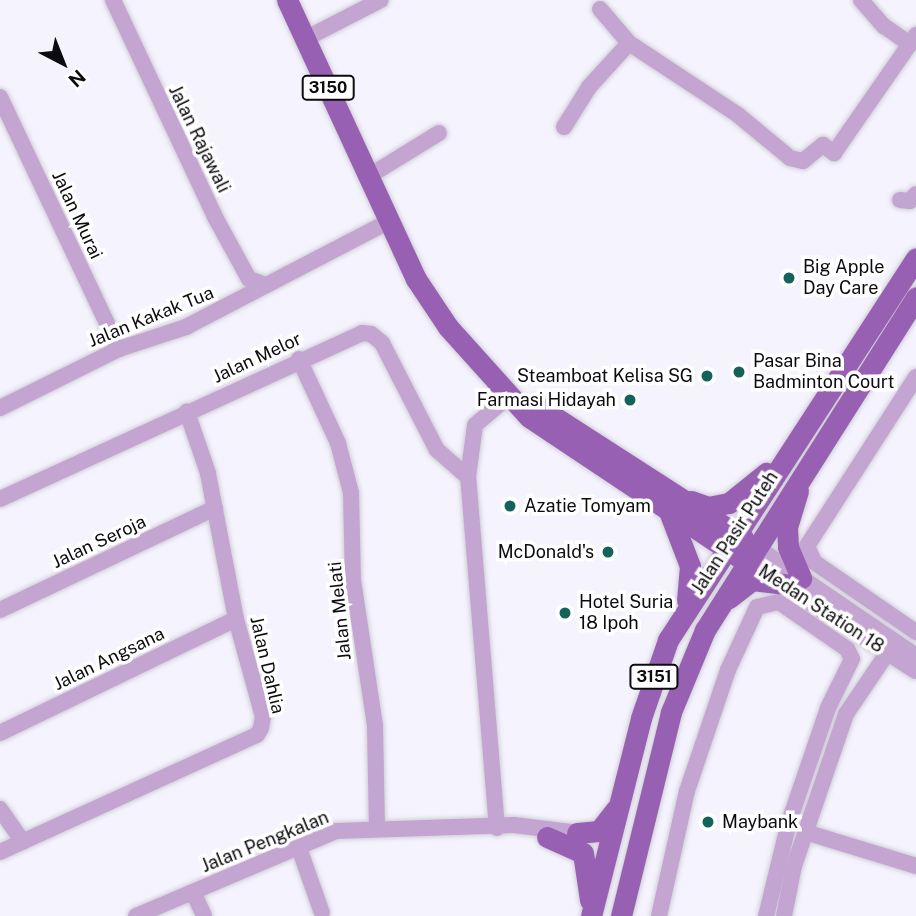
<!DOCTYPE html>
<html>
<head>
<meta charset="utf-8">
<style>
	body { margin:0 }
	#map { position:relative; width:916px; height:916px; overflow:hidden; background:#f5f3fd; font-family:"Public Sans",sans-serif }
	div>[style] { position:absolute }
	.roads { filter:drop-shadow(0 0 2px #d0ced7) drop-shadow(0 0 2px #d0ced7) }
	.minor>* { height:16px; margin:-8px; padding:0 8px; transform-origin:8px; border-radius:8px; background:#c4a5d2 }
	.major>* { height:21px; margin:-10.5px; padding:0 10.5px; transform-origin:10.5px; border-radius:10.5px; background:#9860b2 }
	.dots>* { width:19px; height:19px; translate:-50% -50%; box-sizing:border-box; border:4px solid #fff; border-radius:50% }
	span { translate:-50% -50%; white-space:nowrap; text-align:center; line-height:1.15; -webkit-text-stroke:7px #fff; paint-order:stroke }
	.shield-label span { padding:2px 5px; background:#fff; border:2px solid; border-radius:5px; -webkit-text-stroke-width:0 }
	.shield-label { font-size:16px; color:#0c0b0f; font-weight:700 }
	.street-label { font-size:18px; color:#0c0b0f }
	.poi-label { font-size:18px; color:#0c0b0f }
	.left { translate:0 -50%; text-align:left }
	.right { translate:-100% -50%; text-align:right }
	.north { position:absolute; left:28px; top:28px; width:70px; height:70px; -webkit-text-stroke:5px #fff; paint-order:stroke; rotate:138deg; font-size:19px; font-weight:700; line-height:28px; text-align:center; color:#0c0b0f }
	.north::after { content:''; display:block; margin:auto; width:24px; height:32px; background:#0c0b0f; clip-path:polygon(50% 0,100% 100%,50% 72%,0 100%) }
</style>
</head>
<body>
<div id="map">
	<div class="roads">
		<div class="minor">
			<div style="left:113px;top:0;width:240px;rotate:64.8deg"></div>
			<div style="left:215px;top:217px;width:71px;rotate:61.3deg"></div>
			<div style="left:249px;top:279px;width:15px;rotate:20deg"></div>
			<div style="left:861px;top:0;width:35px;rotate:49deg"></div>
			<div style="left:884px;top:26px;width:32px;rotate:35deg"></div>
			<div style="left:600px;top:9px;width:45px;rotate:49.5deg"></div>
			<div style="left:305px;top:39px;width:85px;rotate:-27.2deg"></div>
			<div style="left:0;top:97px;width:279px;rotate:64.7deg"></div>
			<div style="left:564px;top:127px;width:47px;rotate:-58deg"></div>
			<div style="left:589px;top:87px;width:59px;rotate:-47.7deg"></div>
			<div style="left:629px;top:43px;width:131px;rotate:33.4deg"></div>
			<div style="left:738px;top:115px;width:67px;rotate:39.6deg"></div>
			<div style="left:790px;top:158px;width:13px;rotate:13deg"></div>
			<div style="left:803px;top:161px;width:26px;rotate:-39deg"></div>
			<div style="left:823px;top:145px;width:14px;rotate:36deg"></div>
			<div style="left:834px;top:153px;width:144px;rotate:-55.2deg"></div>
			<div style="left:369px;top:176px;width:82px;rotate:-31.6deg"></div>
			<div style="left:900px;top:200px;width:10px;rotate:6deg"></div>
			<div style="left:910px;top:201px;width:9px;rotate:-49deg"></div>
			<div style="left:299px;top:359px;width:93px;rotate:65.1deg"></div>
			<div style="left:338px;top:443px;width:52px;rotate:75.4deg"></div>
			<div style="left:351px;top:493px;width:87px;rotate:88.7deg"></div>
			<div style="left:353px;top:580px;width:147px;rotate:81.4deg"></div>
			<div style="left:375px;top:725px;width:102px;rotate:88.9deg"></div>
			<div style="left:916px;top:377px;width:201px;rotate:122.8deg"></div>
			<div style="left:807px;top:546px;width:17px;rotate:66deg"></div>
			<div style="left:814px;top:562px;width:124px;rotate:34.5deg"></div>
			<div style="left:0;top:408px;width:133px;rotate:-26.4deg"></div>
			<div style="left:119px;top:349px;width:71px;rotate:-18.2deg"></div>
			<div style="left:186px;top:327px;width:230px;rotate:-27.5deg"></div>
			<div style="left:0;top:499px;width:398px;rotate:-24.6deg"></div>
			<div style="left:362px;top:333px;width:9px;rotate:6deg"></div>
			<div style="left:371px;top:334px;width:14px;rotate:39deg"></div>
			<div style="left:382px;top:343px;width:120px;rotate:62.8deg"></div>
			<div style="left:437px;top:450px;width:41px;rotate:41.1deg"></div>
			<div style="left:755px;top:546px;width:195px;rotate:34.3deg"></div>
			<div style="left:745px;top:561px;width:203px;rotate:32.8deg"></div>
			<div style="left:0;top:610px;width:238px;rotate:-25.4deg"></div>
			<div style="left:0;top:733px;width:262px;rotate:-25.8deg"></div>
			<div style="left:0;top:809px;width:40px;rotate:55.1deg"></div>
			<div style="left:497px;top:828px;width:352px;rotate:-94.7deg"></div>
			<div style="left:468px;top:477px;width:52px;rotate:-82.3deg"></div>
			<div style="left:475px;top:425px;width:43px;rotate:-40.3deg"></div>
			<div style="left:805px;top:832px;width:116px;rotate:17deg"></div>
			<div style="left:298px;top:845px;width:72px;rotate:70.6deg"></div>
			<div style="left:0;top:852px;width:282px;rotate:-24.5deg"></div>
			<div style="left:257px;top:735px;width:8px;rotate:-60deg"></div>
			<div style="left:261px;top:728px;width:11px;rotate:-80deg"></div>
			<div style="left:263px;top:717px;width:102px;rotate:-105.4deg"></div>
			<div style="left:236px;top:619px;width:149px;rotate:-100.9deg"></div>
			<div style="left:208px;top:473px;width:65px;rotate:-109deg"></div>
			<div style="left:193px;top:892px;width:26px;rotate:65deg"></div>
			<div style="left:136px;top:916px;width:217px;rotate:-23deg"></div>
			<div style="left:336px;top:831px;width:178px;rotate:-1.9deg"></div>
			<div style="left:514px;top:825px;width:73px;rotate:7.1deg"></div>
			<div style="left:659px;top:916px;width:128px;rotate:-77.4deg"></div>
			<div style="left:687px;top:791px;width:128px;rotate:-71.3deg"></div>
			<div style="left:728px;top:670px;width:69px;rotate:-65.3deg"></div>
			<div style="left:757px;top:607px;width:23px;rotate:-13deg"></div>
			<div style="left:779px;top:602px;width:83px;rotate:34.7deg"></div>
			<div style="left:847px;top:649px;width:11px;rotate:63deg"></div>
			<div style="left:852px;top:659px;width:55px;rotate:116.1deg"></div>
			<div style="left:828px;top:708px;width:120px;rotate:108.9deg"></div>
			<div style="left:789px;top:822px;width:97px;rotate:103.7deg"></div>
			<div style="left:784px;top:916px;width:51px;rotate:-78.7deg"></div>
			<div style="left:794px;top:866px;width:161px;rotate:-71.1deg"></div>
			<div style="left:846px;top:714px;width:75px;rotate:-55.9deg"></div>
		</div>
		<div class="major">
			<div style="left:287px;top:0;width:307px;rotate:65.2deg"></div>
			<div style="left:416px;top:279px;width:58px;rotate:56.3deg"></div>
			<div style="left:448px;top:327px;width:121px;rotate:48deg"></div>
			<div style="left:529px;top:417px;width:260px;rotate:33.7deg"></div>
			<div style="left:536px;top:405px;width:247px;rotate:32.8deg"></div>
			<div style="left:798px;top:491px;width:38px;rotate:107deg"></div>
			<div style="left:787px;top:527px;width:20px;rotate:87deg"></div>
			<div style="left:788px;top:547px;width:34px;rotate:67deg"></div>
			<div style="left:691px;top:501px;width:18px;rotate:19deg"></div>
			<div style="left:708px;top:507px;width:21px;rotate:-11deg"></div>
			<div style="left:729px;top:503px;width:48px;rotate:-39deg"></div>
			<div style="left:670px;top:514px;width:56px;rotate:69deg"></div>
			<div style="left:690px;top:566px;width:34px;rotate:95deg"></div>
			<div style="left:729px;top:598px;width:29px;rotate:-38deg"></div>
			<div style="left:752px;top:580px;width:34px;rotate:7deg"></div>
			<div style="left:577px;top:833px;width:22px;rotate:-5deg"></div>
			<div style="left:599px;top:831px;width:28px;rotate:-52deg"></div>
			<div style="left:547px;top:837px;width:39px;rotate:24deg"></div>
			<div style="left:583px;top:853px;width:48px;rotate:81.5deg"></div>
			<div style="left:591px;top:916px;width:204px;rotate:-75.8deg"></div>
			<div style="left:641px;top:718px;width:83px;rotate:-70.9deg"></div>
			<div style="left:668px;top:640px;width:455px;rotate:-57deg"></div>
			<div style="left:621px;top:916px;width:210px;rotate:-76.2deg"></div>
			<div style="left:671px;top:712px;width:89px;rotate:-67.5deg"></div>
			<div style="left:705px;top:630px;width:394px;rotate:-57.6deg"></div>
		</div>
	</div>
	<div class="dots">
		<div style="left:789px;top:278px;background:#14625c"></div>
		<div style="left:739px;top:372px;background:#14625c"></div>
		<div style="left:707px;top:376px;background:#14625c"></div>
		<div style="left:630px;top:400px;background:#14625c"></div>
		<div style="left:510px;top:506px;background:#14625c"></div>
		<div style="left:608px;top:552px;background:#14625c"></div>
		<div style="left:565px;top:613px;background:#14625c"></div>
		<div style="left:708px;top:822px;background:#14625c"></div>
	</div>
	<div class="shield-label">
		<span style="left:328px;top:88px">3150</span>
		<span style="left:654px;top:677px">3151</span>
	</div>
	<div class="street-label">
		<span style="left:199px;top:139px;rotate:64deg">Jalan Rajawali</span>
		<span style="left:77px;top:215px;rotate:65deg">Jalan Murai</span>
		<span style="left:151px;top:317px;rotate:-22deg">Jalan Kakak Tua</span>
		<span style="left:257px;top:358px;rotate:-25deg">Jalan Melor</span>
		<span style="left:735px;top:533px;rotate:-57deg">Jalan Pasir Puteh</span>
		<span style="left:99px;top:542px;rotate:-25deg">Jalan Seroja</span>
		<span style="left:821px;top:609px;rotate:33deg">Medan Station 18</span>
		<span style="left:340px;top:611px;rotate:-96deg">Jalan Melati</span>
		<span style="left:109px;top:659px;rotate:-26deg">Jalan Angsana</span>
		<span style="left:267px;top:665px;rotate:77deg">Jalan Dahlia</span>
		<span style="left:265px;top:842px;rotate:-22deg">Jalan Pengkalan</span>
	</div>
	<div class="poi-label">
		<span class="left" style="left:803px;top:278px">Big Apple<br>Day Care</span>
		<span class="left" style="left:753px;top:372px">Pasar Bina<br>Badminton Court</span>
		<span class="right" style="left:693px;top:376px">Steamboat Kelisa SG</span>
		<span class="right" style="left:616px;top:400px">Farmasi Hidayah</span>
		<span class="left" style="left:524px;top:506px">Azatie Tomyam</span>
		<span class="right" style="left:594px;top:552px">McDonald's</span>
		<span class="left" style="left:579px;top:613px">Hotel Suria<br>18 Ipoh</span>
		<span class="left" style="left:722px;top:822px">Maybank</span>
	</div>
	<div class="north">N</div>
</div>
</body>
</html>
